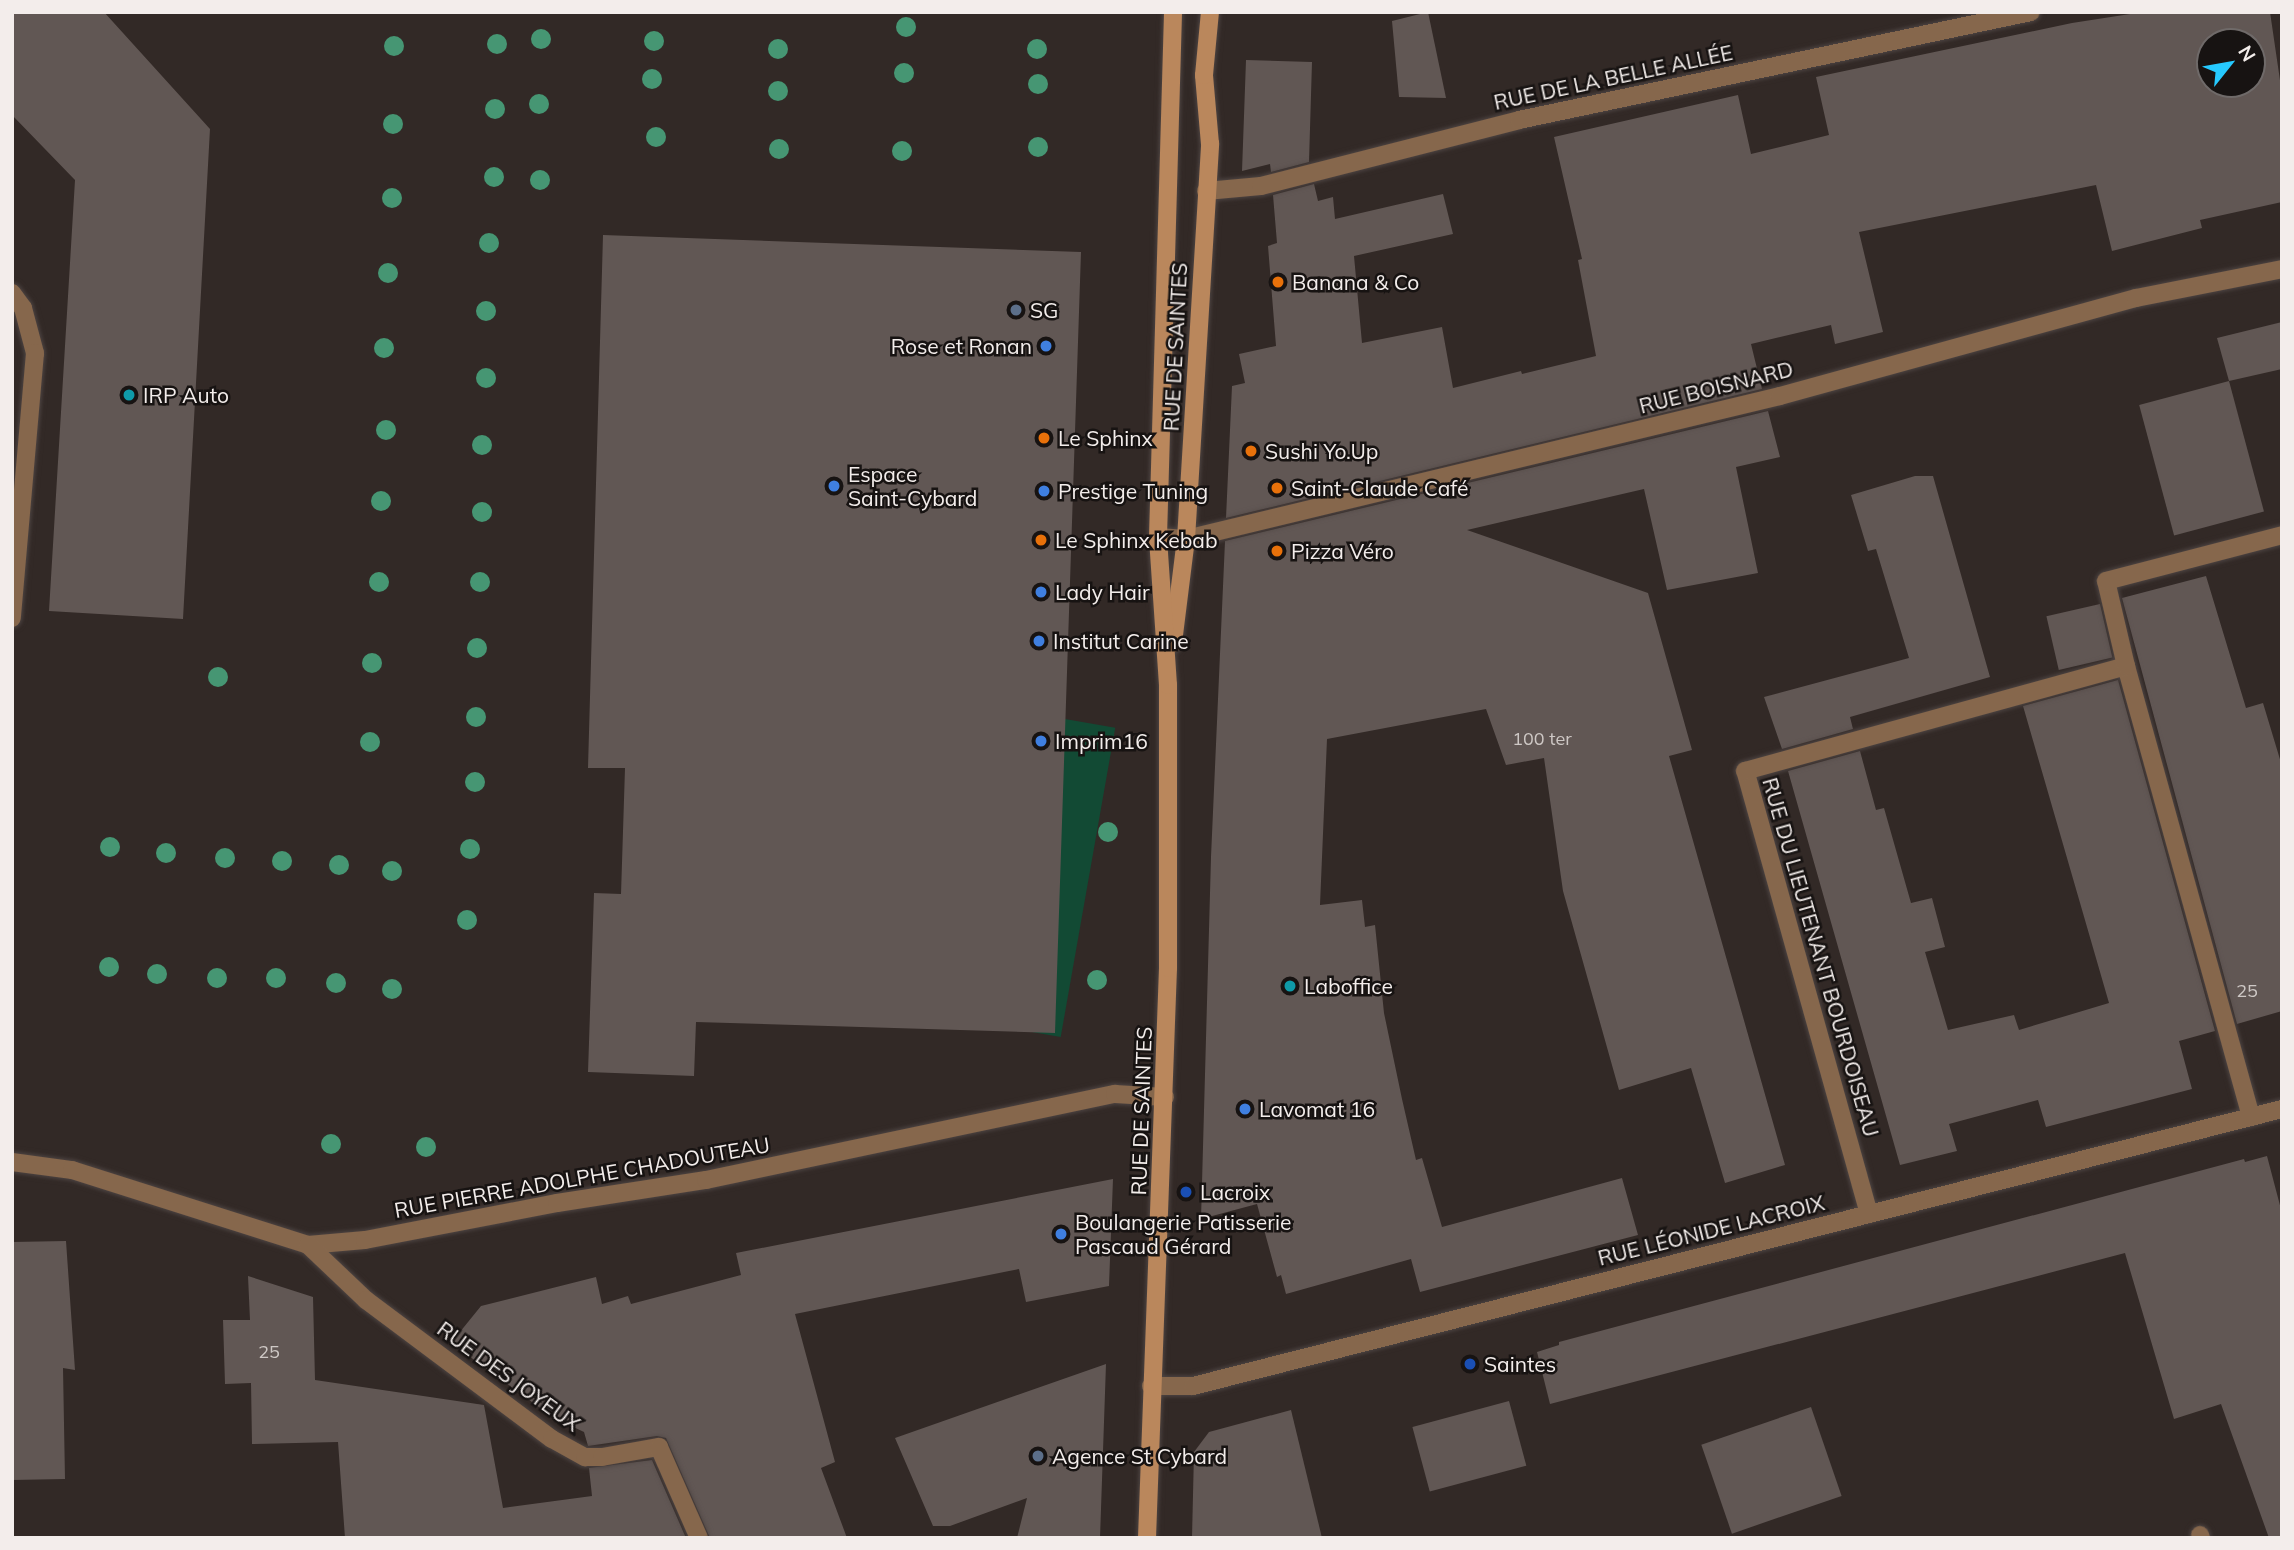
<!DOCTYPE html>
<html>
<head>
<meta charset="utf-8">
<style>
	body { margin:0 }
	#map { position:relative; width:2294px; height:1550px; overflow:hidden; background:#322926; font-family:Mulish,sans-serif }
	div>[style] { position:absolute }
	.green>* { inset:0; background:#124a34; transform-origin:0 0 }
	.building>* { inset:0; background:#615754; transform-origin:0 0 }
	.roads { filter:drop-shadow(0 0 2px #4d4442) drop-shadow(0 0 2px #4d4442) }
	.service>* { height:18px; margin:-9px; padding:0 9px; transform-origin:9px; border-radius:9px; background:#86674c }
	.minor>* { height:18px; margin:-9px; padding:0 9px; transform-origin:9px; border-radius:9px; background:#86674c }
	.secondary>* { height:18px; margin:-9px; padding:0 9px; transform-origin:9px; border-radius:9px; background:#ba875c }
	.trees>* { width:20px; height:20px; margin:-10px; border-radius:50%; background:#469673 }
	.dots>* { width:19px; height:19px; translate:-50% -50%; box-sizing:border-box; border:4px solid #171312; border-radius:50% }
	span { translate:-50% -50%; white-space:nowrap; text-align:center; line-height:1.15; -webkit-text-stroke:5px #171312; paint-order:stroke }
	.number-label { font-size:18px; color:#cec8c5 }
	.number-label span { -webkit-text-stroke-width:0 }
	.street-label { font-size:21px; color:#f3edeb }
	.poi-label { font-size:21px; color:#f3edeb }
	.left { translate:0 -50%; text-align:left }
	.right { translate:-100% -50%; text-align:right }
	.frame { position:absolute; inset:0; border:14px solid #f3edeb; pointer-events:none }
	.north { position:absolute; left:2196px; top:28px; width:70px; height:70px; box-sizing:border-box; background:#171312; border:2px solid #6f6a69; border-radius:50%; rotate:59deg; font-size:19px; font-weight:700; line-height:28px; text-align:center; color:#f3edeb }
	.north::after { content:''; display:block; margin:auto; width:24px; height:32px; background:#26c9fe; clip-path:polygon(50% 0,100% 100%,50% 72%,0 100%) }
</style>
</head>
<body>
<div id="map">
	<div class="green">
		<div style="left:1065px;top:719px;width:51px;height:314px;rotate:10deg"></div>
	</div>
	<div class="building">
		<div style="clip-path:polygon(12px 12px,104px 12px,210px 129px,183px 619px,49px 611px,75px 180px,12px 115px)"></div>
		<div style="clip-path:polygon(1428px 12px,1446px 98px,1399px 97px,1392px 21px)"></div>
		<div style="clip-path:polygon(evenodd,2143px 12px,2270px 12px,2282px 94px,2282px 202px,2200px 220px,2202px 228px,2112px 251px,2096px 185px,1859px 232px,1883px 332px,1835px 344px,1831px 325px,1751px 344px,1762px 389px,1226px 518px,1232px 386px,1245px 383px,1239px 354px,1276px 346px,1268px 246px,1277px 243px,1273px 195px,1314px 184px,1318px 201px,1333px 197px,1335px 219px,1443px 194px,1453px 234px,1354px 256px,1362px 343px,1442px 327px,1453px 388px,1521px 371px,1522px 374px,1596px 356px,1578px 260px,1582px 259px,1554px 137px,1738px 95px,1751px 154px,1829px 135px,1816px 77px,2072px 23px,2143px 12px,2210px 42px,2252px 42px,2252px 84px,2210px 84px,2210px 42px)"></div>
		<div style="clip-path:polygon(1246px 60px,1312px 62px,1309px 162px,1271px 172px,1270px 164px,1242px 171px)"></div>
		<div style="clip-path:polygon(603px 235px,1081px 252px,1055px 1033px,696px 1022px,694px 1076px,588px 1072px,594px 893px,621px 894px,625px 768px,588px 768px)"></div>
		<div style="clip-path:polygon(2282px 322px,2282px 369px,2229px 381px,2217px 338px)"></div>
		<div style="left:2229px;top:381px;width:135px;height:93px;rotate:75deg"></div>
		<div style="clip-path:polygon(1768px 411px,1780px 457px,1736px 467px,1758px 573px,1667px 590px,1644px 489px,1467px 530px,1648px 593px,1692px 750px,1669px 756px,1785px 1165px,1725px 1183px,1691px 1068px,1619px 1090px,1563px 891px,1544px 758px,1506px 765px,1486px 709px,1327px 739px,1320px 905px,1362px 900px,1365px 927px,1375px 925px,1384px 1013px,1402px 1099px,1416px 1160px,1422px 1158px,1442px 1227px,1622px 1178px,1638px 1235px,1420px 1292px,1411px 1259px,1286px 1294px,1281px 1275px,1277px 1277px,1257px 1204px,1201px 1219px,1211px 857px,1225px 541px)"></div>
		<div style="clip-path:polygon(1915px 476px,1933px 476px,1990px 677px,1850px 717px,1853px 729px,1782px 749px,1764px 697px,1909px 658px,1876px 549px,1868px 551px,1851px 495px)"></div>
		<div style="clip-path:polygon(2206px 576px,2246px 708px,2263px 703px,2282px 766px,2282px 1011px,2237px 1024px,2122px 598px)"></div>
		<div style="left:2100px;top:604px;width:55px;height:55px;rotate:77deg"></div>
		<div style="clip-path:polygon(2118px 680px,2215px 1031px,2179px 1041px,2192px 1089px,2046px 1127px,2038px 1100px,1949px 1124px,1957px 1151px,1900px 1165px,1788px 771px,1860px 751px,1876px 810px,1884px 808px,1911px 903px,1932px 898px,1945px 947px,1925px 952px,1948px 1030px,2014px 1015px,2019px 1030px,2109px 1003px,2023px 706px)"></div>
		<div style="clip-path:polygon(2267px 1156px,2282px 1213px,2282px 1538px,2269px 1538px,2221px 1404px,2174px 1419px,2125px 1253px,1550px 1404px,1537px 1352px,1559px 1345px,1559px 1342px,2244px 1159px,2245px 1162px)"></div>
		<div style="clip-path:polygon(1113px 1179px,1109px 1286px,1026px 1302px,1019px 1269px,795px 1314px,835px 1462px,821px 1468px,847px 1538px,710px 1538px,666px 1438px,657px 1436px,588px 1446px,584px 1432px,554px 1418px,451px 1343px,481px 1306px,596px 1277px,602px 1304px,628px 1296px,631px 1304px,741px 1275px,736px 1253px)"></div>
		<div style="clip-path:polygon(66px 1241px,75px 1370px,63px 1368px,65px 1479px,12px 1480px,12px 1242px)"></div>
		<div style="clip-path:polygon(248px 1276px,313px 1297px,315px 1380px,484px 1405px,503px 1508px,592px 1496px,589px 1468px,652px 1460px,686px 1538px,345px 1538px,338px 1442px,252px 1444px,251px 1383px,225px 1384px,223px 1320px,250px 1320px)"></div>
		<div style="clip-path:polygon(1106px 1364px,1100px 1538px,1017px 1538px,1027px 1498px,950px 1526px,933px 1526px,895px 1438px)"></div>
		<div style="left:1509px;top:1401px;width:67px;height:100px;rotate:75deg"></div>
		<div style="left:1811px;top:1407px;width:94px;height:116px;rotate:71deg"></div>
		<div style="clip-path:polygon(1291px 1410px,1322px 1538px,1192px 1538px,1194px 1452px,1209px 1432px)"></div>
	</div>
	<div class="roads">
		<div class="service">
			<div style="left:12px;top:293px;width:19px;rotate:54deg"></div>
			<div style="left:23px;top:308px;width:47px;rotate:75.1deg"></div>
			<div style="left:35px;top:353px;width:266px;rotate:95deg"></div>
			<div style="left:2126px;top:666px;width:468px;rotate:74.5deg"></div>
			<div style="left:1869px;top:1214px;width:460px;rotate:-105.6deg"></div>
			<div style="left:1745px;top:771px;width:395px;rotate:-15.4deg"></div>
			<div style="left:2126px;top:666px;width:87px;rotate:-103.2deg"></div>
			<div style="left:2106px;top:581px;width:182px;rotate:-14.6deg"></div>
		</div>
		<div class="minor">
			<div style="left:1206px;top:191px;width:55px;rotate:-5.2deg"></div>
			<div style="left:1261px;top:186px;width:266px;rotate:-14.3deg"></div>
			<div style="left:1519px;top:120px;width:523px;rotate:-11.91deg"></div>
			<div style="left:1158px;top:537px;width:28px;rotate:4deg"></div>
			<div style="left:1186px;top:539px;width:611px;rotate:-13.54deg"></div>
			<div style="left:1780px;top:396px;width:369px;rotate:-15.4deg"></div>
			<div style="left:2136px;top:298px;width:149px;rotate:-11.2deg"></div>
			<div style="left:12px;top:1162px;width:61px;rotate:7.6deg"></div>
			<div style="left:72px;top:1170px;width:248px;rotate:17.6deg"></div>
			<div style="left:308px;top:1245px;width:57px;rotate:-5deg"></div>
			<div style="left:365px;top:1240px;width:196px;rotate:-10.9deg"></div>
			<div style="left:557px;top:1203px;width:151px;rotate:-8.8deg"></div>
			<div style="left:706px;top:1180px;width:418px;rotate:-11.9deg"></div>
			<div style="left:1115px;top:1094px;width:50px;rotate:3.4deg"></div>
			<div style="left:308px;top:1245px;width:80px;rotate:43.5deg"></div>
			<div style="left:366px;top:1300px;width:232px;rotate:36.8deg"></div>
			<div style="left:552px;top:1439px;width:38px;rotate:29deg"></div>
			<div style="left:585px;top:1457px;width:17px"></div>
			<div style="left:602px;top:1457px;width:58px;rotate:-10deg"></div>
			<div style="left:659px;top:1447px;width:99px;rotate:66.3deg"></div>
			<div style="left:1151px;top:1386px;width:42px"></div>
			<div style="left:1193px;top:1386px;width:1124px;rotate:-14.27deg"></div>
			<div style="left:2200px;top:1535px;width:3px;rotate:72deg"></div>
		</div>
		<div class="secondary">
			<div style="left:1173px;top:643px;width:105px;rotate:-82.9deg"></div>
			<div style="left:1186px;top:539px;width:396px;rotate:-86.5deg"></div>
			<div style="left:1210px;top:144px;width:69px;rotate:-95deg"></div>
			<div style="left:1204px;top:75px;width:63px;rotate:-84.6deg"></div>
			<div style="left:1147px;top:1538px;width:570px;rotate:-87.89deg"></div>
			<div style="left:1168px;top:968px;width:283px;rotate:-90deg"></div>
			<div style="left:1168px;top:685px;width:148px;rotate:-93.9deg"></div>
			<div style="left:1158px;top:537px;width:525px;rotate:-88.36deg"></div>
		</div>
	</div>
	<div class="trees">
		<div style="left:906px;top:27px"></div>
		<div style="left:541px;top:39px"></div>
		<div style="left:654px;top:41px"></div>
		<div style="left:497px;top:44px"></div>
		<div style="left:394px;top:46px"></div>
		<div style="left:778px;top:49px"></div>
		<div style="left:1037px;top:49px"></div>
		<div style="left:904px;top:73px"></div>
		<div style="left:652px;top:79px"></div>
		<div style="left:1038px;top:84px"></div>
		<div style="left:778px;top:91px"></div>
		<div style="left:539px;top:104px"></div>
		<div style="left:495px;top:109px"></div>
		<div style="left:393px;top:124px"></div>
		<div style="left:656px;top:137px"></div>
		<div style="left:1038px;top:147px"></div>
		<div style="left:779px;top:149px"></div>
		<div style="left:902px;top:151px"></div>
		<div style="left:494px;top:177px"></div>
		<div style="left:540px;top:180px"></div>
		<div style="left:392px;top:198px"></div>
		<div style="left:489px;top:243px"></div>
		<div style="left:388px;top:273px"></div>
		<div style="left:486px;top:311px"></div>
		<div style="left:384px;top:348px"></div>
		<div style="left:486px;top:378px"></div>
		<div style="left:386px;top:430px"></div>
		<div style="left:482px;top:445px"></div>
		<div style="left:381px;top:501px"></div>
		<div style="left:482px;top:512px"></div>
		<div style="left:379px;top:582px"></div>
		<div style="left:480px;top:582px"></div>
		<div style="left:477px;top:648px"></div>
		<div style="left:372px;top:663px"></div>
		<div style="left:218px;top:677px"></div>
		<div style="left:476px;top:717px"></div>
		<div style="left:370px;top:742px"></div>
		<div style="left:475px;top:782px"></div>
		<div style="left:1108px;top:832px"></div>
		<div style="left:110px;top:847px"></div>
		<div style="left:470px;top:849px"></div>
		<div style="left:166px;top:853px"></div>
		<div style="left:225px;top:858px"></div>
		<div style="left:282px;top:861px"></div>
		<div style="left:339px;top:865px"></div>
		<div style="left:392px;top:871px"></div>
		<div style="left:467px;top:920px"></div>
		<div style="left:109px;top:967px"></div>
		<div style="left:157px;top:974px"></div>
		<div style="left:217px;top:978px"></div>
		<div style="left:276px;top:978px"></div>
		<div style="left:1097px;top:980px"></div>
		<div style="left:336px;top:983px"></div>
		<div style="left:392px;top:989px"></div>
		<div style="left:331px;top:1144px"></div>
		<div style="left:426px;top:1147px"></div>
	</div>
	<div class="dots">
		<div style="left:1278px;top:282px;background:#e8710a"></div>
		<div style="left:1016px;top:310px;background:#5c6f8a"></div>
		<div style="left:1046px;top:346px;background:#3f7fe0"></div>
		<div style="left:129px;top:395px;background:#0f9aa8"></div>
		<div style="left:1044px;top:438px;background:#e8710a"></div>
		<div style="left:1251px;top:451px;background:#e8710a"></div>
		<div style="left:834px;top:486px;background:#3f7fe0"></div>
		<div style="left:1277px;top:488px;background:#e8710a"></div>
		<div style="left:1044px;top:491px;background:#3f7fe0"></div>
		<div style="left:1041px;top:540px;background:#e8710a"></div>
		<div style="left:1277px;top:551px;background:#e8710a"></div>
		<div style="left:1041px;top:592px;background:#3f7fe0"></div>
		<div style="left:1039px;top:641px;background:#3f7fe0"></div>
		<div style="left:1041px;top:741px;background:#3f7fe0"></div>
		<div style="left:1290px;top:986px;background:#0f9aa8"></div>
		<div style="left:1245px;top:1109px;background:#3f7fe0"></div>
		<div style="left:1186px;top:1192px;background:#1a4fb4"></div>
		<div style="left:1061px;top:1234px;background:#3f7fe0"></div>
		<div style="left:1470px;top:1364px;background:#1a4fb4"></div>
		<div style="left:1038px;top:1456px;background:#5c6f8a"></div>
	</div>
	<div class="number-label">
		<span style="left:1542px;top:739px">100 ter</span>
		<span style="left:2247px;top:991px">25</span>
		<span style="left:269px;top:1352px">25</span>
	</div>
	<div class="street-label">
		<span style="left:1613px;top:77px;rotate:-12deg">RUE DE LA BELLE ALLÉE</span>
		<span style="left:1175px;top:347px;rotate:-87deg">RUE DE SAINTES</span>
		<span style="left:1716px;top:387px;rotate:-14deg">RUE BOISNARD</span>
		<span style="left:1821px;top:957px;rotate:74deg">RUE DU LIEUTENANT BOURDOISEAU</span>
		<span style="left:1141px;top:1111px;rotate:-88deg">RUE DE SAINTES</span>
		<span style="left:582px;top:1177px;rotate:-10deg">RUE PIERRE ADOLPHE CHADOUTEAU</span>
		<span style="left:1711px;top:1230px;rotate:-14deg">RUE LÉONIDE LACROIX</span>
		<span style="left:509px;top:1376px;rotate:36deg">RUE DES JOYEUX</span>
	</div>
	<div class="poi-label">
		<span class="left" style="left:1292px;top:282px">Banana &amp; Co</span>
		<span class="left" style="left:1030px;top:310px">SG</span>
		<span class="right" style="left:1032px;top:346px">Rose et Ronan</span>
		<span class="left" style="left:143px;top:395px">IRP Auto</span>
		<span class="left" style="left:1058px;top:438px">Le Sphinx</span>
		<span class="left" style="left:1265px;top:451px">Sushi Yo.Up</span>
		<span class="left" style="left:848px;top:486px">Espace<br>Saint-Cybard</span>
		<span class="left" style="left:1291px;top:488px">Saint-Claude Café</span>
		<span class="left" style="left:1058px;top:491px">Prestige Tuning</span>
		<span class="left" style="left:1055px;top:540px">Le Sphinx Kebab</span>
		<span class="left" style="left:1291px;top:551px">Pizza Véro</span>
		<span class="left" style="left:1055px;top:592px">Lady Hair</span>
		<span class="left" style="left:1053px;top:641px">Institut Carine</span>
		<span class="left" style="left:1055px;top:741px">Imprim16</span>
		<span class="left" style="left:1304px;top:986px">Laboffice</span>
		<span class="left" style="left:1259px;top:1109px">Lavomat 16</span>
		<span class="left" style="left:1200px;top:1192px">Lacroix</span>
		<span class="left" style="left:1075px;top:1234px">Boulangerie Patisserie<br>Pascaud Gérard</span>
		<span class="left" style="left:1484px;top:1364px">Saintes</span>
		<span class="left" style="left:1052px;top:1456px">Agence St Cybard</span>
	</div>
	<div class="frame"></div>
	<div class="north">N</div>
</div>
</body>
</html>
